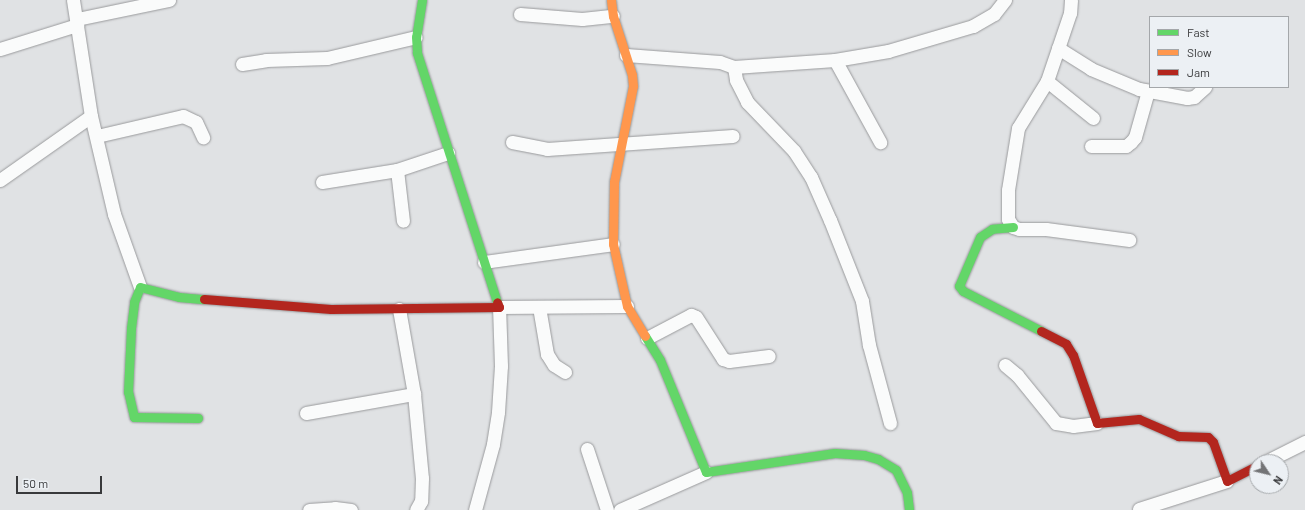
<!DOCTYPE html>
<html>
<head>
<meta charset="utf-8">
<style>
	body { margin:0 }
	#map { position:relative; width:1305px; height:510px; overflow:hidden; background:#e0e2e4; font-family:Barlow,sans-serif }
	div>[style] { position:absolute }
	.roads { filter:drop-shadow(0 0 1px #999a9c) drop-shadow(0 0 1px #999a9c) }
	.street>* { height:13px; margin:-6.5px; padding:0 6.5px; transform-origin:6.5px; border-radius:6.5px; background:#fafbfb }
	.fast>* { height:9px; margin:-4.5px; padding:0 4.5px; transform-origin:4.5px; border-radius:4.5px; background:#63d668 }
	.slow>* { height:9px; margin:-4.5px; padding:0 4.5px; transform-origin:4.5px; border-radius:4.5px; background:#ff974d }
	.jam>* { height:9px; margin:-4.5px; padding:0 4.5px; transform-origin:4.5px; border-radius:4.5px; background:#b3261e }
	span { translate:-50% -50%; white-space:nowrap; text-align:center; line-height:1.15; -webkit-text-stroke:3.5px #ecf0f4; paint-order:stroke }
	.legend { position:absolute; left:1149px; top:16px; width:140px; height:72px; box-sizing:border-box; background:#ecf0f4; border:1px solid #a4a7aa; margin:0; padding:5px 7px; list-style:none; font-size:12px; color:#38393b }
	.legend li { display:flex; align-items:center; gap:8px; height:20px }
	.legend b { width:20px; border:1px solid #a4a7aa }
	.north { position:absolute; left:1249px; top:454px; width:40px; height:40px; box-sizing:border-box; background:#ecf0f4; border:1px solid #a4a7aa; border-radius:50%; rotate:125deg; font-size:11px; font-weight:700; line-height:16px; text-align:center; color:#38393b }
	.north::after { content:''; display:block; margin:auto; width:14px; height:18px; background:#737476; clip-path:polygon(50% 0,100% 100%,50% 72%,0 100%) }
	.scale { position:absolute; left:16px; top:476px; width:86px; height:18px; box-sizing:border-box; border:2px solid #38393b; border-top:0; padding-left:5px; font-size:12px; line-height:14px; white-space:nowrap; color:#38393b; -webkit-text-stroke:3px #ecf0f4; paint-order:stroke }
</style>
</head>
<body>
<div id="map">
	<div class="roads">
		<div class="street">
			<div style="left:73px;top:0;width:117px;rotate:81.2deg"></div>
			<div style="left:91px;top:116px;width:101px;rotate:76.8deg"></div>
			<div style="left:114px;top:214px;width:77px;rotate:70.4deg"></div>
			<div style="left:1071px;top:0;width:13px;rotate:94deg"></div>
			<div style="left:1070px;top:13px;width:72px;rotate:108.7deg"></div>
			<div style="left:1047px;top:81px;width:55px;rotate:121.7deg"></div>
			<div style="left:1018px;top:128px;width:63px;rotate:99.2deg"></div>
			<div style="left:1008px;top:190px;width:29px;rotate:90deg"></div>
			<div style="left:1008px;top:219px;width:9px;rotate:58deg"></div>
			<div style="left:1013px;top:227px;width:6px;rotate:18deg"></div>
			<div style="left:1019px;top:229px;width:27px"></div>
			<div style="left:1046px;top:229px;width:84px;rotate:7.5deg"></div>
			<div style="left:520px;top:14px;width:62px;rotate:4.6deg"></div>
			<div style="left:582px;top:19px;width:31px;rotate:-6deg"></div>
			<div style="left:77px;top:19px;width:94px;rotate:-11.7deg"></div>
			<div style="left:1058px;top:48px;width:39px;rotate:32deg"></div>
			<div style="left:1091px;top:69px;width:52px;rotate:22.6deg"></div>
			<div style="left:1139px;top:89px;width:49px;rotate:10.6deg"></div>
			<div style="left:1187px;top:98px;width:7px;rotate:-8deg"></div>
			<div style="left:1194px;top:97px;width:15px;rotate:-42deg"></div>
			<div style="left:0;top:49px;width:81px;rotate:-17.3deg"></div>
			<div style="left:626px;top:55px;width:94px;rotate:4.3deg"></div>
			<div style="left:720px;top:62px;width:15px;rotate:20deg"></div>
			<div style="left:734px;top:67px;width:101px;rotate:-4deg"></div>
			<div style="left:835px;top:60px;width:54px;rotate:-9.6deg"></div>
			<div style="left:888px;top:51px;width:89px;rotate:-16.4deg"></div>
			<div style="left:973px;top:26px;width:24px;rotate:-30deg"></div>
			<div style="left:994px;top:14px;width:18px;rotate:-52deg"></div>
			<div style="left:835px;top:60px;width:94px;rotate:61.2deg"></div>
			<div style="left:242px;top:64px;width:24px;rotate:-9deg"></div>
			<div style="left:266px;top:60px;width:61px;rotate:-1.9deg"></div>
			<div style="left:327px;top:58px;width:91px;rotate:-13.3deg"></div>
			<div style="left:734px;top:67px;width:13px;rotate:81deg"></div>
			<div style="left:736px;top:80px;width:25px;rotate:63deg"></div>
			<div style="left:747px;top:102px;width:68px;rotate:46.2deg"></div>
			<div style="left:794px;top:151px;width:31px;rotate:57deg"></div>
			<div style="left:811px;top:177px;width:47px;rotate:66.2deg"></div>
			<div style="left:830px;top:220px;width:87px;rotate:68.4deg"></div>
			<div style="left:862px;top:301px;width:45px;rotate:81deg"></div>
			<div style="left:869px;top:345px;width:81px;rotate:74.9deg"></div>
			<div style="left:1047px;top:81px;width:59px;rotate:38.8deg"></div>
			<div style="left:97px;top:136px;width:88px;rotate:-13.1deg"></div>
			<div style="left:183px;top:116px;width:14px;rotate:25deg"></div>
			<div style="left:196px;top:122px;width:17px;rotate:65deg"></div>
			<div style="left:512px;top:142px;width:36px;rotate:11deg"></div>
			<div style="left:547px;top:149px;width:186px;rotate:-4deg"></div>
			<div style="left:1091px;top:146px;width:35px"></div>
			<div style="left:1126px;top:146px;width:6px;rotate:-39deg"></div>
			<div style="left:1131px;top:142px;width:6px;rotate:-51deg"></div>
			<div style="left:1135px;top:137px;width:48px;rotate:-74.2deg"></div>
			<div style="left:397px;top:170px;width:51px;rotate:83.3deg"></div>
			<div style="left:0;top:180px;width:111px;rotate:-35.1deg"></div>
			<div style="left:322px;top:182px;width:76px;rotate:-9.1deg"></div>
			<div style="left:397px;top:170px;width:54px;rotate:-18.4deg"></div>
			<div style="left:484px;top:262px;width:130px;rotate:-7.9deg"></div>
			<div style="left:539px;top:307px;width:48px;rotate:80.3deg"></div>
			<div style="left:547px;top:354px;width:13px;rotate:58deg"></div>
			<div style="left:554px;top:365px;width:13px;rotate:32deg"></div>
			<div style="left:399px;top:309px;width:86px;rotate:80deg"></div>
			<div style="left:414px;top:394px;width:84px;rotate:84.6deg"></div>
			<div style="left:422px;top:478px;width:23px;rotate:92deg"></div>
			<div style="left:421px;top:501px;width:10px;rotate:119deg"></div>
			<div style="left:647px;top:338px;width:50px;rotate:-27.6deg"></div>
			<div style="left:691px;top:315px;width:5px;rotate:22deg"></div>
			<div style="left:696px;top:317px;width:50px;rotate:57.3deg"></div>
			<div style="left:723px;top:359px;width:6px;rotate:18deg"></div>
			<div style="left:729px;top:361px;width:40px;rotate:-7.1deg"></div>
			<div style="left:1005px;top:365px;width:16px;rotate:40deg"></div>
			<div style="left:1017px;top:375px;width:62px;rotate:50.9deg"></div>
			<div style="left:1056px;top:423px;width:17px;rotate:10deg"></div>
			<div style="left:1073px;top:426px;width:24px;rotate:-7deg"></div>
			<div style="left:306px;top:413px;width:110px;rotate:-10deg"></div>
			<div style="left:587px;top:449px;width:64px;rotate:71.8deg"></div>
			<div style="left:1265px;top:462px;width:45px;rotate:-26.6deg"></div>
			<div style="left:1139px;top:509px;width:92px;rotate:-17.7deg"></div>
			<div style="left:309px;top:510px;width:26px;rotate:-4deg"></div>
			<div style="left:335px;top:508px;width:16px;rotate:7deg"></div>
			<div style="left:475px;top:510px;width:68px;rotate:-74.7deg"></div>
			<div style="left:493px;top:444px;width:32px;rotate:-81deg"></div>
			<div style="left:498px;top:412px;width:46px;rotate:-86.3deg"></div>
			<div style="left:501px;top:366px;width:59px;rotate:-91.9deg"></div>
			<div style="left:499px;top:307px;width:128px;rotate:-0.4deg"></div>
			<div style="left:620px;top:510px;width:94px;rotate:-23.8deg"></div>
		</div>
		<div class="fast">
			<div style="left:422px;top:0;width:37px;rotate:99deg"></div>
			<div style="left:416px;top:37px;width:16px;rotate:86deg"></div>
			<div style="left:417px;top:53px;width:262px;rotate:72.2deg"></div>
			<div style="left:1013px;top:227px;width:21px;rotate:175deg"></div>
			<div style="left:992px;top:229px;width:14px;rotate:146deg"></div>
			<div style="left:980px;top:237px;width:53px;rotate:113.2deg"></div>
			<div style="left:959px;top:286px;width:6px;rotate:51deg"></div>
			<div style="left:963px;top:291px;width:88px;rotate:27.1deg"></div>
			<div style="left:645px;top:336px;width:28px;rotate:58deg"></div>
			<div style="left:660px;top:360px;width:121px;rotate:67.7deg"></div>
			<div style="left:706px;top:472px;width:130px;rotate:-8.4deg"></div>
			<div style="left:835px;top:453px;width:29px;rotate:4deg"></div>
			<div style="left:864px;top:455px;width:15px;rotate:16deg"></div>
			<div style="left:878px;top:459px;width:21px;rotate:31deg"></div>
			<div style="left:896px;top:470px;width:25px;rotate:64deg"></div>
			<div style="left:907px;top:493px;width:17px;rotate:83deg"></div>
			<div style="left:198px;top:418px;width:64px;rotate:-179.1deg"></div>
			<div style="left:134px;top:417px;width:26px;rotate:-103deg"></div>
			<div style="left:128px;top:392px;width:64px;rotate:-87.3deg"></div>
			<div style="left:131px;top:328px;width:26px;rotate:-83deg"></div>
			<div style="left:134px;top:302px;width:16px;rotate:-68deg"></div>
			<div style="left:140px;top:287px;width:40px;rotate:14.4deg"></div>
			<div style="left:179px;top:297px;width:25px;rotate:5deg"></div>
		</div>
		<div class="slow">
			<div style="left:611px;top:0;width:16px;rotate:83deg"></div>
			<div style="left:613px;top:16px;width:62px;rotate:72.1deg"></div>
			<div style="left:632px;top:75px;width:11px;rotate:85deg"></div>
			<div style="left:633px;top:86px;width:98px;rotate:101.2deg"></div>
			<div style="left:614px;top:182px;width:62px;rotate:90.9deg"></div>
			<div style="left:613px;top:244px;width:64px;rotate:77.3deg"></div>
			<div style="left:627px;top:306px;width:35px;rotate:59deg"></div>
		</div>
		<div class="jam">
			<div style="left:204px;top:299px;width:127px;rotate:4.5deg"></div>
			<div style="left:331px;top:309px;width:168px;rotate:-0.7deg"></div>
			<div style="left:499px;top:307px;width:5px;rotate:-112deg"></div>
			<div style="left:1041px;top:331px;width:28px;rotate:27deg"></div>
			<div style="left:1066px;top:344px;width:13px;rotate:58deg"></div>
			<div style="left:1073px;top:355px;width:72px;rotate:70.6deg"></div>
			<div style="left:1097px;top:423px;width:42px;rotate:-5.4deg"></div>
			<div style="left:1139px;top:419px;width:43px;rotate:23.6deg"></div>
			<div style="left:1178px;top:436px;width:30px;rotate:2deg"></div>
			<div style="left:1208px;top:437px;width:7px;rotate:45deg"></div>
			<div style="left:1213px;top:442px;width:41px;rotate:70.3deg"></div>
			<div style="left:1227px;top:481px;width:34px;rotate:-27deg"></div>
		</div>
	</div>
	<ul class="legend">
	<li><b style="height:5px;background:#63d668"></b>Fast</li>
	<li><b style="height:5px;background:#ff974d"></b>Slow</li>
	<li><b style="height:5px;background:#b3261e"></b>Jam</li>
	</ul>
	<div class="north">N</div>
	<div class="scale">50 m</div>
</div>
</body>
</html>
